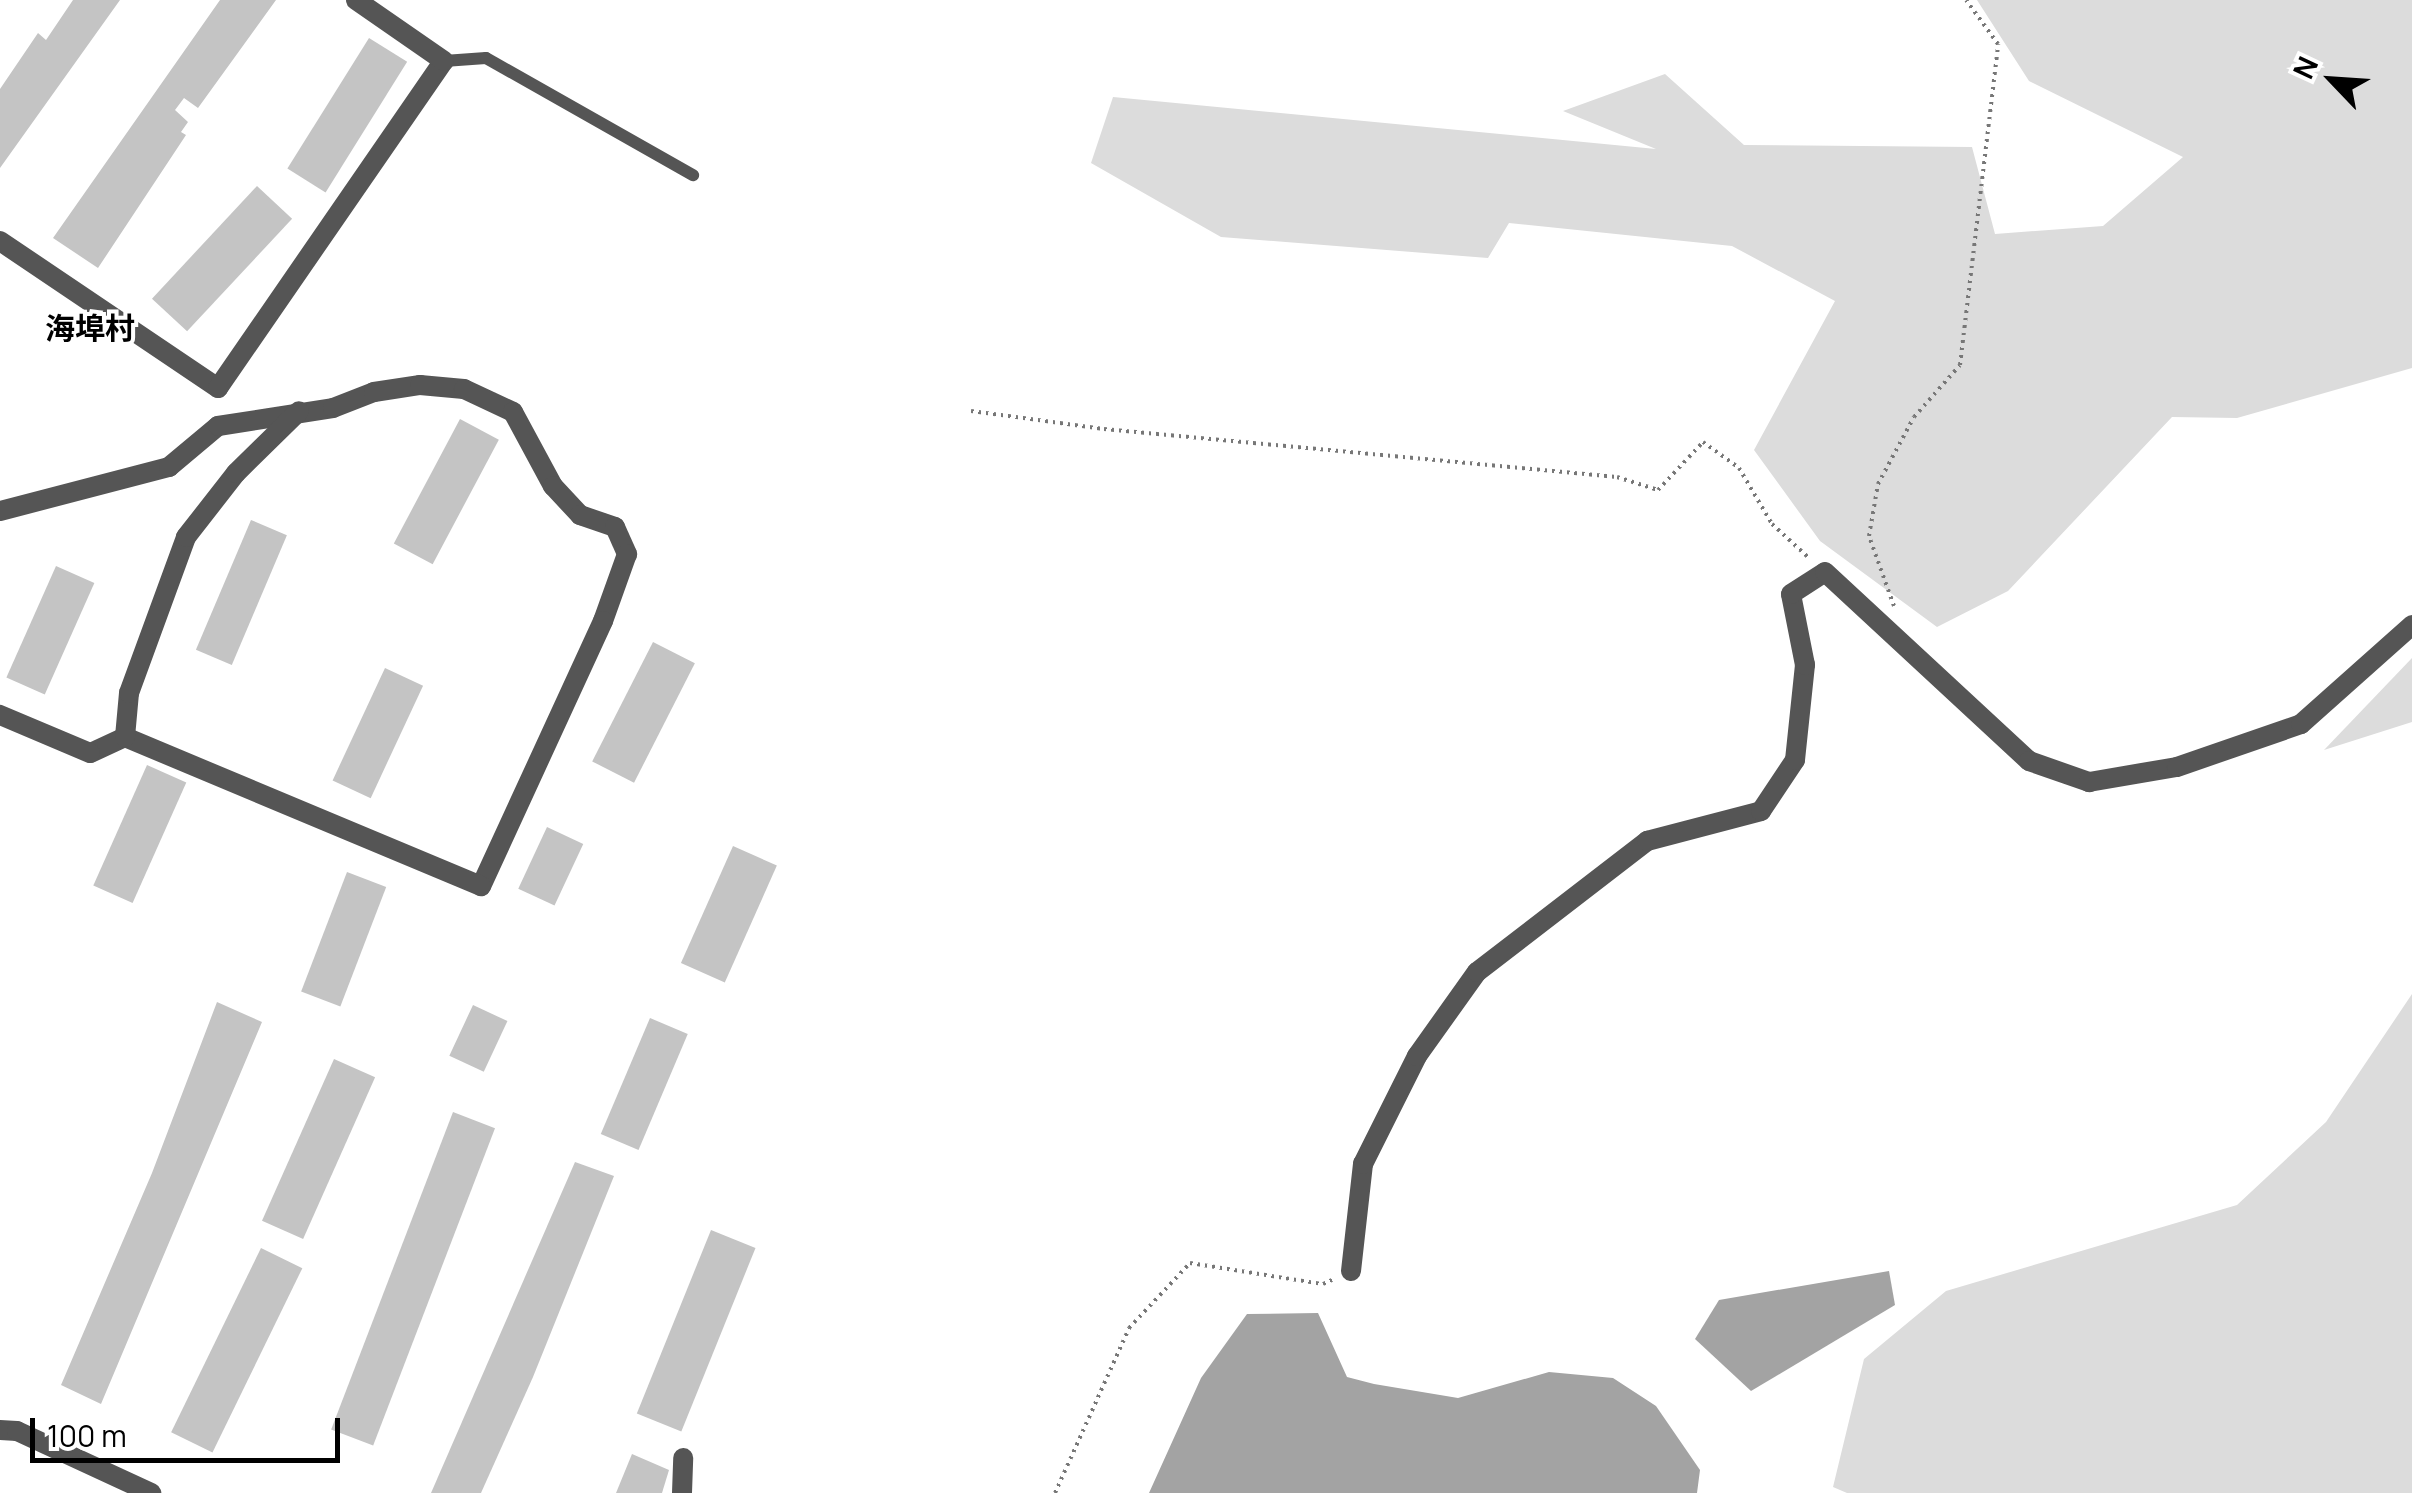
<!DOCTYPE html>
<html>
<head>
<meta charset="utf-8">
<style>
	body { margin:0 }
	#map { position:relative; width:2412px; height:1493px; overflow:hidden; background:#fff; font-family:Manrope,"Noto Sans SC",sans-serif }
	div>[style] { position:absolute }
	.green>* { inset:0; background:#dcdcdc }
	.water>* { inset:0; background:#a3a3a3 }
	.building>* { inset:0; background:#c4c4c4; transform-origin:0 0 }
	.path>* { height:4px; margin-top:-2px; transform-origin:0; background:repeating-linear-gradient(90deg,#777 0 2.5px,transparent 0 7.5px) }
	.lane>* { height:12px; margin:-6px; padding:0 6px; transform-origin:6px; border-radius:6px; background:#555 }
	.street>* { height:20px; margin:-10px; padding:0 10px; transform-origin:10px; border-radius:10px; background:#555 }
	span { translate:-50% -50%; white-space:nowrap; text-align:center; line-height:1.15; -webkit-text-stroke:8px #fff; paint-order:stroke }
	.quarter-label { font-size:30px; color:#000; font-weight:700 }
	.north { position:absolute; left:2282px; top:30px; width:100px; height:100px; -webkit-text-stroke:8px #fff; paint-order:stroke; rotate:295deg; font-size:28px; font-weight:700; line-height:40px; text-align:center; color:#000 }
	.north::after { content:''; display:block; margin:auto; width:35px; height:45px; background:#000; clip-path:polygon(50% 0,100% 100%,50% 72%,0 100%) }
	.scale { position:absolute; left:30px; top:1418px; width:310px; height:45px; box-sizing:border-box; border:5px solid #000; border-top:0; padding-left:12px; font-size:30px; line-height:35px; white-space:nowrap; color:#000; -webkit-text-stroke:8px #fff; paint-order:stroke }
</style>
</head>
<body>
<div id="map">
	<div class="green">
		<div style="clip-path:polygon(1977px 0,2412px 0,2412px 368px,2237px 418px,2172px 417px,2008px 591px,1937px 627px,1820px 541px,1754px 450px,1835px 301px,1732px 246px,1509px 223px,1488px 258px,1221px 237px,1091px 163px,1113px 97px,1656px 149px,1563px 111px,1665px 74px,1744px 145px,1972px 147px,1995px 234px,2103px 226px,2183px 157px,2029px 81px)"></div>
		<div style="clip-path:polygon(2412px 658px,2412px 722px,2324px 750px)"></div>
		<div style="clip-path:polygon(2412px 994px,2412px 1493px,1847px 1493px,1833px 1487px,1864px 1359px,1946px 1291px,2237px 1205px,2326px 1122px)"></div>
	</div>
	<div class="water">
		<div style="clip-path:polygon(1889px 1271px,1895px 1305px,1751px 1391px,1695px 1339px,1719px 1300px)"></div>
		<div style="clip-path:polygon(1318px 1313px,1347px 1377px,1374px 1384px,1458px 1398px,1549px 1372px,1613px 1378px,1656px 1406px,1700px 1470px,1697px 1493px,1149px 1493px,1201px 1378px,1247px 1314px)"></div>
	</div>
	<div class="building">
		<div style="clip-path:polygon(73px 0,120px 0,0 168px,0 89px,38px 33px,46px 40px)"></div>
		<div style="clip-path:polygon(220px 0,276px 0,198px 108px,184px 98px,175px 110px,188px 122px,181px 132px,186px 135px,98px 268px,53px 238px)"></div>
		<div style="left:369px;top:38px;width:45px;height:154px;rotate:32deg"></div>
		<div style="left:257px;top:186px;width:48px;height:154px;rotate:43deg"></div>
		<div style="left:460px;top:419px;width:44px;height:141px;rotate:28deg"></div>
		<div style="left:251px;top:520px;width:39px;height:141px;rotate:23deg"></div>
		<div style="left:56px;top:566px;width:42px;height:122px;rotate:24deg"></div>
		<div style="left:653px;top:642px;width:47px;height:134px;rotate:27deg"></div>
		<div style="left:385px;top:668px;width:42px;height:124px;rotate:25deg"></div>
		<div style="left:147px;top:765px;width:43px;height:132px;rotate:24deg"></div>
		<div style="left:547px;top:827px;width:40px;height:68px;rotate:25deg"></div>
		<div style="left:733px;top:846px;width:48px;height:128px;rotate:24deg"></div>
		<div style="left:347px;top:872px;width:42px;height:128px;rotate:21deg"></div>
		<div style="clip-path:polygon(217px 1002px,262px 1022px,101px 1404px,61px 1385px,152px 1173px)"></div>
		<div style="left:473px;top:1005px;width:38px;height:56px;rotate:25deg"></div>
		<div style="left:650px;top:1018px;width:41px;height:126px;rotate:23deg"></div>
		<div style="left:334px;top:1059px;width:45px;height:177px;rotate:24deg"></div>
		<div style="left:453px;top:1112px;width:45px;height:340px;rotate:21deg"></div>
		<div style="clip-path:polygon(575px 1162px,614px 1176px,533px 1377px,481px 1493px,431px 1493px)"></div>
		<div style="left:711px;top:1230px;width:48px;height:198px;rotate:22deg"></div>
		<div style="left:261px;top:1248px;width:46px;height:205px;rotate:26deg"></div>
		<div style="clip-path:polygon(632px 1454px,669px 1470px,662px 1493px,616px 1493px)"></div>
	</div>
	<div class="path">
		<div style="left:971px;top:411px;width:134px;rotate:7.7deg"></div>
		<div style="left:1104px;top:429px;width:515px;rotate:5.35deg"></div>
		<div style="left:1617px;top:477px;width:43px;rotate:17.6deg"></div>
		<div style="left:1658px;top:490px;width:66px;rotate:-46.8deg"></div>
		<div style="left:1703px;top:442px;width:44px;rotate:35.8deg"></div>
		<div style="left:1739px;top:468px;width:65px;rotate:59.5deg"></div>
		<div style="left:1772px;top:524px;width:52px;rotate:42.6deg"></div>
		<div style="left:1894px;top:606px;width:74px;rotate:-109.7deg"></div>
		<div style="left:1869px;top:536px;width:53px;rotate:-80.2deg"></div>
		<div style="left:1878px;top:484px;width:76px;rotate:-61.8deg"></div>
		<div style="left:1914px;top:417px;width:69px;rotate:-48.5deg"></div>
		<div style="left:1960px;top:365px;width:323px;rotate:-83.2deg"></div>
		<div style="left:1998px;top:44px;width:54px;rotate:-126deg"></div>
		<div style="left:1055px;top:1493px;width:181px;rotate:-65.8deg"></div>
		<div style="left:1129px;top:1328px;width:89px;rotate:-46.8deg"></div>
		<div style="left:1190px;top:1263px;width:135px;rotate:9deg"></div>
		<div style="left:1323px;top:1284px;width:10px;rotate:-24deg"></div>
	</div>
	<div class="lane">
		<div style="left:444px;top:61px;width:42px;rotate:-4.1deg"></div>
		<div style="left:486px;top:58px;width:238px;rotate:29.5deg"></div>
	</div>
	<div class="street">
		<div style="left:0;top:241px;width:263px;rotate:34deg"></div>
		<div style="left:218px;top:388px;width:397px;rotate:-55.4deg"></div>
		<div style="left:444px;top:61px;width:107px;rotate:-145.3deg"></div>
		<div style="left:0;top:511px;width:175px;rotate:-14.6deg"></div>
		<div style="left:169px;top:467px;width:64px;rotate:-39.9deg"></div>
		<div style="left:218px;top:426px;width:116px;rotate:-8.9deg"></div>
		<div style="left:333px;top:408px;width:44px;rotate:-21.3deg"></div>
		<div style="left:374px;top:392px;width:47px;rotate:-8.7deg"></div>
		<div style="left:420px;top:385px;width:44px;rotate:5.2deg"></div>
		<div style="left:464px;top:389px;width:54px;rotate:25.1deg"></div>
		<div style="left:513px;top:412px;width:84px;rotate:61.6deg"></div>
		<div style="left:553px;top:486px;width:40px;rotate:47deg"></div>
		<div style="left:580px;top:515px;width:37px;rotate:19deg"></div>
		<div style="left:615px;top:527px;width:30px;rotate:66deg"></div>
		<div style="left:627px;top:554px;width:71px;rotate:109.7deg"></div>
		<div style="left:603px;top:621px;width:292px;rotate:114.7deg"></div>
		<div style="left:481px;top:886px;width:386px;rotate:-157.3deg"></div>
		<div style="left:125px;top:737px;width:38px;rotate:155deg"></div>
		<div style="left:90px;top:753px;width:98px;rotate:-157.1deg"></div>
		<div style="left:125px;top:737px;width:44px;rotate:-84.8deg"></div>
		<div style="left:129px;top:693px;width:166px;rotate:-69.9deg"></div>
		<div style="left:186px;top:537px;width:81px;rotate:-52deg"></div>
		<div style="left:236px;top:473px;width:88px;rotate:-44.5deg"></div>
		<div style="left:1351px;top:1271px;width:108px;rotate:-83.6deg"></div>
		<div style="left:1363px;top:1164px;width:121px;rotate:-63.4deg"></div>
		<div style="left:1417px;top:1056px;width:103px;rotate:-54.5deg"></div>
		<div style="left:1477px;top:972px;width:215px;rotate:-37.6deg"></div>
		<div style="left:1647px;top:841px;width:118px;rotate:-14.7deg"></div>
		<div style="left:1761px;top:811px;width:61px;rotate:-56.3deg"></div>
		<div style="left:1795px;top:760px;width:96px;rotate:-84deg"></div>
		<div style="left:1805px;top:665px;width:72px;rotate:-101.2deg"></div>
		<div style="left:1791px;top:594px;width:40px;rotate:-32.9deg"></div>
		<div style="left:1825px;top:572px;width:278px;rotate:42.8deg"></div>
		<div style="left:2029px;top:761px;width:64px;rotate:19.3deg"></div>
		<div style="left:2089px;top:782px;width:89px;rotate:-9.7deg"></div>
		<div style="left:2177px;top:767px;width:131px;rotate:-19.1deg"></div>
		<div style="left:2301px;top:724px;width:149px;rotate:-41.7deg"></div>
		<div style="left:0;top:1430px;width:17px;rotate:3deg"></div>
		<div style="left:17px;top:1431px;width:148px;rotate:24.8deg"></div>
		<div style="left:682px;top:1493px;width:35px;rotate:-88deg"></div>
	</div>
	<div class="quarter-label">
		<span style="left:90px;top:328px">海埠村</span>
	</div>
	<div class="north">N</div>
	<div class="scale">100 m</div>
</div>
</body>
</html>
